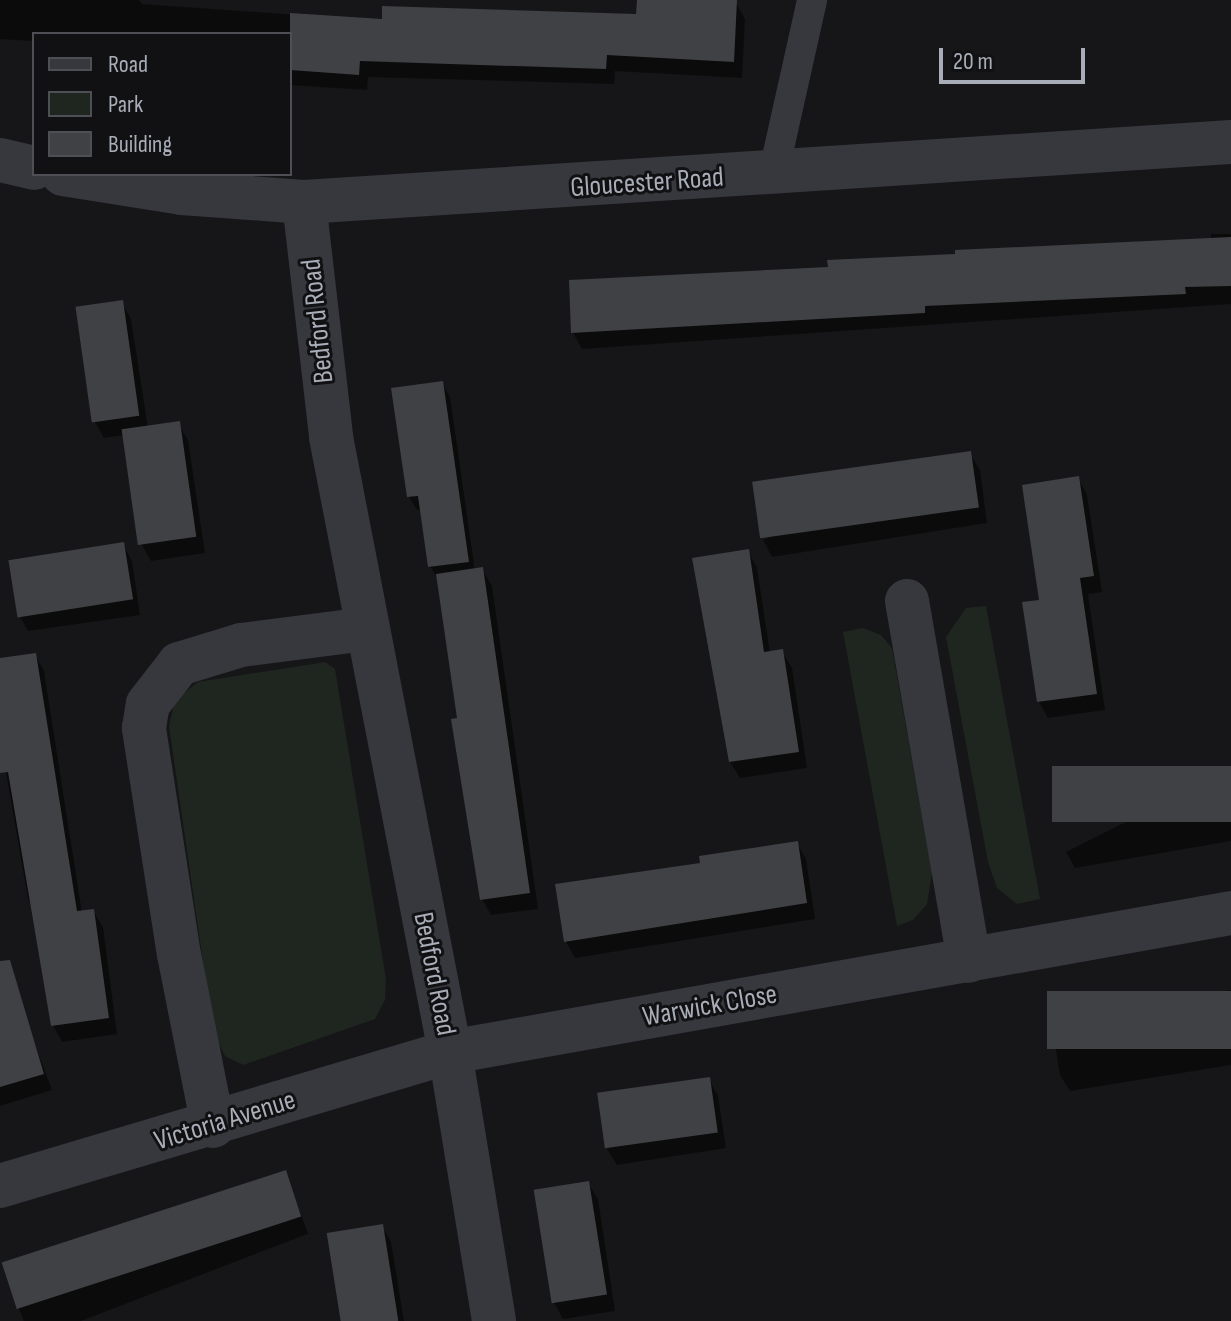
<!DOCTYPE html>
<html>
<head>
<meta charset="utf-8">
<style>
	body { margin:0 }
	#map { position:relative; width:1231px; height:1321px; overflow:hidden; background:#161618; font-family:"Sofia Sans Condensed",sans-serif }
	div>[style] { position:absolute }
	.green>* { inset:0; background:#1e261f }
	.shadow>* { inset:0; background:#0007; transform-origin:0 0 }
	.building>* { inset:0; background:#404145; transform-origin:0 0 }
	.service>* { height:30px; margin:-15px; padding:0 15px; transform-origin:15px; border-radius:15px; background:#37383d }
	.minor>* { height:44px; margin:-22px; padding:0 22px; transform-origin:22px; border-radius:22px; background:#37383d }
	.tertiary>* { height:44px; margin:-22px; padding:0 22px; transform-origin:22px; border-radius:22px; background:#37383d }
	span { translate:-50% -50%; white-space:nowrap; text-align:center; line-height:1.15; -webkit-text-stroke:6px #111113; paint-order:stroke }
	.street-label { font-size:28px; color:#a8adb8 }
	.legend { position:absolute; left:32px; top:32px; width:260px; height:144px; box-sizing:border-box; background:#111113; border:2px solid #4d4f55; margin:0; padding:10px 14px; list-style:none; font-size:24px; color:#a8adb8 }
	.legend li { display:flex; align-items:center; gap:16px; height:40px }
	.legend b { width:40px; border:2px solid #4d4f55 }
	.scale { position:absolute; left:939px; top:48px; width:146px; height:36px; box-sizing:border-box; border:4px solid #a8adb8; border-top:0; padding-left:10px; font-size:24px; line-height:28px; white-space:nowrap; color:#a8adb8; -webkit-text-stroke:6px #111113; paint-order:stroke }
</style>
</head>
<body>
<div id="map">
	<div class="green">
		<div style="clip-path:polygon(986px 606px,1040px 899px,1017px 904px,997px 888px,988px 862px,946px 637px,966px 608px)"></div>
		<div style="clip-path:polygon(863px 628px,881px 635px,892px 648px,932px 873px,927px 904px,913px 920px,897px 926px,843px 632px)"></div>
		<div style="clip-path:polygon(325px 662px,335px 669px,386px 979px,385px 1000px,375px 1019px,243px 1065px,225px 1056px,213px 1031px,169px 726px,175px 700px,198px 682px)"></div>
	</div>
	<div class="shadow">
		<div style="clip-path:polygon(0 0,139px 0,142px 4px,384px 21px,638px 16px,639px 0,736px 3px,745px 19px,742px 78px,615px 71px,614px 84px,368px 77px,367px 90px,290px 85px,290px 34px,34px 34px,34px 41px,0 39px)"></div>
		<div style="clip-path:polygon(1211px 234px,1231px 234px,1231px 304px,582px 349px,573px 333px,1211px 240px)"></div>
		<div style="clip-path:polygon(122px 303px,131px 319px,148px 428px,178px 423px,188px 440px,205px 553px,151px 561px,142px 545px,125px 435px,104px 438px,95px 422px)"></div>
		<div style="clip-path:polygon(442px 383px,450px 397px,475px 571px,482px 569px,492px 586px,538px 909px,491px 915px,482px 899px,439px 581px,430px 566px,422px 510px,417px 510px,409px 497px)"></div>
		<div style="clip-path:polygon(970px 454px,980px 470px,987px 523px,772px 557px,763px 540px)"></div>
		<div style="clip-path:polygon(1078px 478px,1087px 495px,1102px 592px,1088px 594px,1105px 710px,1048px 718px,1039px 702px,1024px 604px,1041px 601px)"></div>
		<div style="clip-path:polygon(123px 545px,132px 561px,140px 615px,28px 631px,19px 615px)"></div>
		<div style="clip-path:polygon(748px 551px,757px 568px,770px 653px,782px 652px,792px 668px,807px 768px,740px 778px,730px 762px)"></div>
		<div style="clip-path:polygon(35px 655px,44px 671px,82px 913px,93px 911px,103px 927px,117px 1034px,62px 1042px,53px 1025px,37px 915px,28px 899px,0 738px,0 660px)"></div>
		<div style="clip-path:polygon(1231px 769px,1231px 841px,1075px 868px,1066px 852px)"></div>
		<div style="clip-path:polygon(797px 843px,806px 859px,815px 919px,575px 958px,566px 942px,557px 886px,703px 865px)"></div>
		<div style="clip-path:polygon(1231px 990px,1231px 1065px,1070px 1091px,1060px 1075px,1051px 1019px)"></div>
		<div style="clip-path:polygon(28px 1026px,52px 1090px,0 1106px,0 1035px)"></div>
		<div style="clip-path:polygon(709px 1079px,718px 1096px,726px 1148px,617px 1165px,607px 1149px)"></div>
		<div style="left:285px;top:1173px;width:65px;height:297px;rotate:69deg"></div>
		<div style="clip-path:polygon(588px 1183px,598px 1199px,615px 1311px,563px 1319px,554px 1303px)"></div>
		<div style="clip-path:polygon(382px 1226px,391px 1242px,404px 1321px,343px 1321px)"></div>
	</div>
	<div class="building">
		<div style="clip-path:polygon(637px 0,737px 0,734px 62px,607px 55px,606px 69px,360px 61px,359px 75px,290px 70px,290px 13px,382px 19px,382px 6px,636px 14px)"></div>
		<div style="clip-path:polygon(1231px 237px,1231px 286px,1185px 287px,1186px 294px,925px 306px,925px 313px,571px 333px,569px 280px,828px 267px,827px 260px,955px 254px,955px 250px)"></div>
		<div style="left:123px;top:300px;width:117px;height:48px;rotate:82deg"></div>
		<div style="clip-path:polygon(443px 381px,469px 562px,428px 567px,418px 496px,407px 497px,391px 388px)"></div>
		<div style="left:180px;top:421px;width:117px;height:59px;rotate:82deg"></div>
		<div style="left:971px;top:451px;width:57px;height:221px;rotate:82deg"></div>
		<div style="clip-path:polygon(1079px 476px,1094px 576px,1080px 578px,1097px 694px,1037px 702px,1022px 602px,1039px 600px,1022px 485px)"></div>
		<div style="left:124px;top:542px;width:58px;height:117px;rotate:81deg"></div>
		<div style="clip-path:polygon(749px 549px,764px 652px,783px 649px,799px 752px,729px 762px,692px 558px)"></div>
		<div style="clip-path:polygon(483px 567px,530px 893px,480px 900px,451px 719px,457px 718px,436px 574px)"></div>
		<div style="clip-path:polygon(36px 653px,77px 911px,94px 909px,109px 1018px,51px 1026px,8px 772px,0 773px,0 658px)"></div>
		<div style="left:1231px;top:766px;width:56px;height:179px;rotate:90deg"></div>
		<div style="clip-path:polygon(798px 841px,807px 903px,564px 942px,555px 884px,700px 863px,699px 856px)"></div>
		<div style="clip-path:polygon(10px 960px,44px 1074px,0 1087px,0 961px)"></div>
		<div style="left:1231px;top:991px;width:58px;height:184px;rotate:90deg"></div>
		<div style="left:710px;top:1077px;width:56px;height:114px;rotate:82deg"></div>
		<div style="left:286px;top:1170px;width:49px;height:299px;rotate:72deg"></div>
		<div style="left:589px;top:1181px;width:115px;height:56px;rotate:81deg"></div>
		<div style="left:383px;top:1224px;width:98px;height:57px;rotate:81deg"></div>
	</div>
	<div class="service">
		<div style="left:773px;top:175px;width:179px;rotate:-77.4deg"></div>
	</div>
	<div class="minor">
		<div style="left:304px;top:202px;width:237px;rotate:83.4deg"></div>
		<div style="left:331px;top:437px;width:626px;rotate:79.05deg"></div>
		<div style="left:450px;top:1052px;width:273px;rotate:80.7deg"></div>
		<div style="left:907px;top:601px;width:365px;rotate:80.2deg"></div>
		<div style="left:213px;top:1126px;width:174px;rotate:-101.2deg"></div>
		<div style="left:179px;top:955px;width:230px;rotate:-98.8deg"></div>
		<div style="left:144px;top:728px;width:24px;rotate:-81deg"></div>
		<div style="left:148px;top:704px;width:51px;rotate:-52.2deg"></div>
		<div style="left:179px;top:664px;width:65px;rotate:-17deg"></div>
		<div style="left:241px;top:645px;width:126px;rotate:-7.3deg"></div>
		<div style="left:0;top:1186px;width:470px;rotate:-16.6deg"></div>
		<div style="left:450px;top:1052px;width:793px;rotate:-10.09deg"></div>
	</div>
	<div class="tertiary">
		<div style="left:0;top:160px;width:35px;rotate:13deg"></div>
		<div style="left:63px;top:174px;width:121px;rotate:9.1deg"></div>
		<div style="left:182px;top:193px;width:122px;rotate:4.2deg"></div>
		<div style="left:304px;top:202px;width:929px;rotate:-3.7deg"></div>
	</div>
	<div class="street-label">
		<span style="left:647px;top:183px;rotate:-4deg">Gloucester Road</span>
		<span style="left:318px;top:321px;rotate:-96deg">Bedford Road</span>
		<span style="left:434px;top:974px;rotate:79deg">Bedford Road</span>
		<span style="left:710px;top:1006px;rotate:-10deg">Warwick Close</span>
		<span style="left:225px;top:1121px;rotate:-17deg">Victoria Avenue</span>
	</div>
	<ul class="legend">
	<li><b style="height:10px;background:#37383d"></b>Road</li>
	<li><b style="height:22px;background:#1e261f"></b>Park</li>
	<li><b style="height:22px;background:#404145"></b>Building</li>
	</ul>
	<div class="scale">20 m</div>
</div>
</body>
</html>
